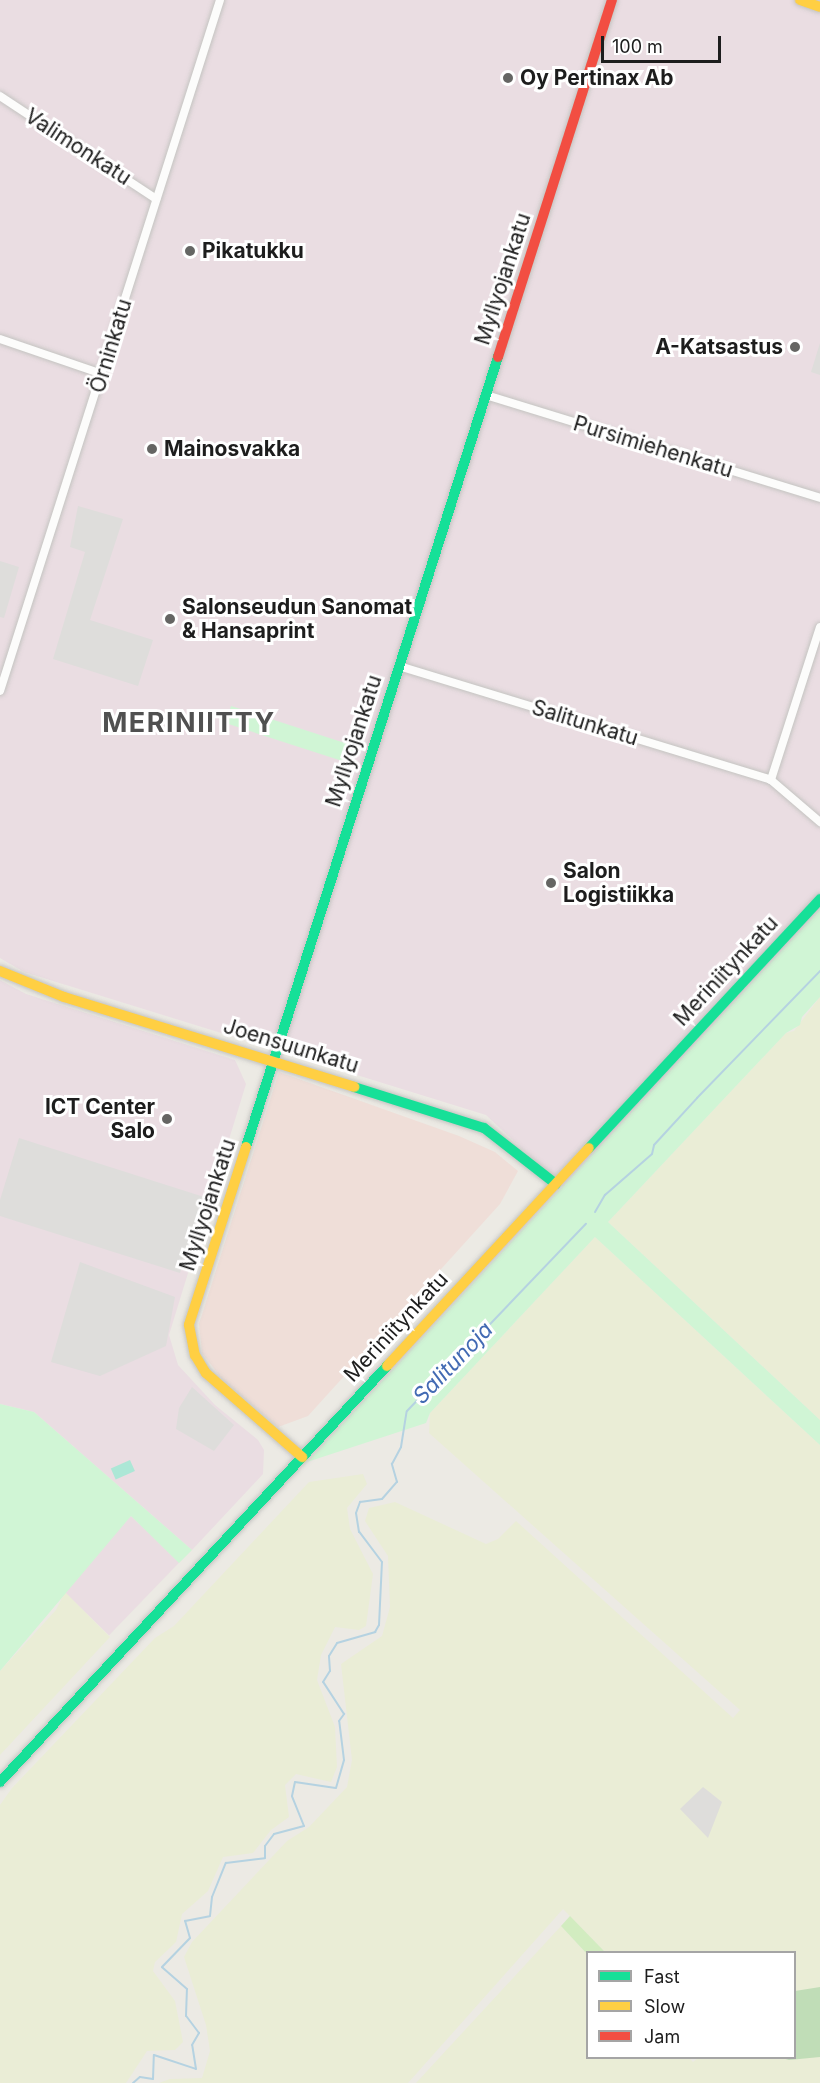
<!DOCTYPE html>
<html>
<head>
<meta charset="utf-8">
<style>
	body { margin:0 }
	#map { position:relative; width:820px; height:2083px; overflow:hidden; background:#eceae4; font-family:Inter,sans-serif }
	div>[style] { position:absolute }
	.commercial>* { inset:0; background:#efded8 }
	.industrial>* { inset:0; background:#eadde2; transform-origin:0 0 }
	.farmland>* { inset:0; background:#eaedd6 }
	.grass>* { inset:0; background:#d2ecc0 }
	.forest>* { inset:0; background:#c0ddb7 }
	.park>* { inset:0; background:#d0f5d5; transform-origin:0 0 }
	.pitch>* { inset:0; background:#ace7d6; transform-origin:0 0 }
	.parking>* { inset:0; background:#dedddb }
	.stream>* { height:2px; margin:-1px; padding:0 1px; transform-origin:1px; border-radius:1px; background:#b5d2e1 }
	.roads { filter:drop-shadow(0 0 2px #c4c4c1) drop-shadow(0 0 2px #c4c4c1) }
	.street>* { height:8px; margin:-4px; padding:0 4px; transform-origin:4px; border-radius:4px; background:#fcfcfb }
	.fast>* { height:10px; margin:-5px; padding:0 5px; transform-origin:5px; border-radius:5px; background:#16e098 }
	.slow>* { height:10px; margin:-5px; padding:0 5px; transform-origin:5px; border-radius:5px; background:#ffcf43 }
	.jam>* { height:10px; margin:-5px; padding:0 5px; transform-origin:5px; border-radius:5px; background:#f24e42 }
	.dots>* { width:16px; height:16px; translate:-50% -50%; box-sizing:border-box; border:3px solid #fff; border-radius:50% }
	span { translate:-50% -50%; white-space:nowrap; text-align:center; line-height:1.15; -webkit-text-stroke:6px #fff; paint-order:stroke }
	.poi-label { font-size:21px; color:#1d1d1d; font-weight:700 }
	.left { translate:0 -50%; text-align:left }
	.right { translate:-100% -50%; text-align:right }
	.street-label { font-size:21px; color:#1d1d1d }
	.water-label { font-size:22px; color:#426ab3; font-style:italic }
	.district-label { font-size:27px; color:#505050; font-weight:700; letter-spacing:1.5px }
	.legend { position:absolute; left:586px; top:1951px; width:210px; height:108px; box-sizing:border-box; background:#fff; border:2px solid #a5a5a5; margin:0; padding:8px 10px; list-style:none; font-size:18px; color:#1d1d1d }
	.legend li { display:flex; align-items:center; gap:12px; height:30px }
	.legend b { width:30px; border:2px solid #a5a5a5 }
	.scale { position:absolute; left:601px; top:36px; width:120px; height:27px; box-sizing:border-box; border:3px solid #1d1d1d; border-top:0; padding-left:8px; font-size:18px; line-height:21px; white-space:nowrap; color:#1d1d1d; -webkit-text-stroke:4px #fff; paint-order:stroke }
</style>
</head>
<body>
<div id="map">
	<div class="commercial">
		<div style="clip-path:polygon(279px 1072px,459px 1136px,495px 1152px,518px 1171px,500px 1204px,308px 1416px,278px 1427px,222px 1379px,202px 1353px,199px 1324px)"></div>
	</div>
	<div class="industrial">
		<div style="clip-path:polygon(0 0,820px 0,820px 909px,563px 1187px,486px 1115px,24px 972px,0 958px)"></div>
		<div style="clip-path:polygon(0 980px,26px 994px,235px 1060px,246px 1084px,169px 1335px,178px 1365px,215px 1405px,258px 1440px,264px 1450px,263px 1474px,192px 1550px,34px 1412px,0 1404px)"></div>
		<div style="left:131px;top:1516px;width:67px;height:101px;rotate:44deg"></div>
	</div>
	<div class="farmland">
		<div style="clip-path:polygon(820px 997px,820px 1420px,608px 1222px,786px 1033px,794px 1031px)"></div>
		<div style="clip-path:polygon(595px 1237px,820px 1445px,820px 2083px,416px 2083px,561px 1926px,587px 1954px,588px 2058px,689px 2058px,693px 2062px,698px 2058px,794px 2058px,794px 1952px,605px 1952px,563px 1909px,408px 2083px,159px 2083px,170px 2079px,202px 2078px,210px 2051px,206px 2025px,184px 1957px,192px 1942px,287px 1841px,309px 1827px,347px 1787px,352px 1760px,341px 1664px,382px 1636px,390px 1607px,388px 1556px,365px 1521px,369px 1508px,395px 1502px,486px 1544px,498px 1539px,516px 1521px,733px 1718px,740px 1710px,429px 1433px,430px 1413px)"></div>
		<div style="clip-path:polygon(363px 1474px,367px 1484px,347px 1508px,350px 1529px,373px 1574px,366px 1626px,359px 1630px,335px 1627px,321px 1655px,317px 1680px,335px 1727px,337px 1767px,331px 1782px,296px 1774px,285px 1785px,289px 1817px,271px 1830px,253px 1853px,223px 1857px,208px 1891px,182px 1914px,176px 1942px,155px 1962px,153px 1971px,175px 2001px,183px 2042px,175px 2050px,147px 2051px,126px 2083px,0 2083px,0 1805px,12px 1788px,155px 1638px,174px 1626px,309px 1482px)"></div>
		<div style="clip-path:polygon(65px 1592px,110px 1637px,0 1755px,0 1671px,56px 1610px)"></div>
	</div>
	<div class="grass">
		<div style="clip-path:polygon(570px 1916px,605px 1952px,587px 1954px,561px 1926px)"></div>
	</div>
	<div class="forest">
		<div style="clip-path:polygon(820px 1987px,820px 2057px,789px 2060px,782px 2058px,794px 2058px,795px 1991px)"></div>
	</div>
	<div class="park">
		<div style="left:231px;top:706px;width:131px;height:18px;rotate:18deg"></div>
		<div style="clip-path:polygon(820px 909px,820px 997px,802px 1017px,800px 1025px,786px 1033px,608px 1222px,820px 1420px,820px 1445px,595px 1237px,430px 1413px,426px 1423px,307px 1462px)"></div>
		<div style="clip-path:polygon(0 1404px,34px 1412px,192px 1550px,179px 1563px,131px 1516px,0 1671px)"></div>
	</div>
	<div class="pitch">
		<div style="left:130px;top:1460px;width:12px;height:21px;rotate:66deg"></div>
	</div>
	<div class="parking">
		<div style="clip-path:polygon(820px 343px,820px 375px,811px 372px)"></div>
		<div style="clip-path:polygon(78px 506px,123px 519px,90px 620px,153px 640px,138px 686px,53px 659px,85px 552px,70px 547px)"></div>
		<div style="clip-path:polygon(0 561px,19px 567px,4px 618px,0 617px)"></div>
		<div style="clip-path:polygon(19px 1138px,204px 1197px,180px 1273px,0 1216px,0 1200px)"></div>
		<div style="clip-path:polygon(80px 1262px,175px 1297px,166px 1346px,100px 1376px,51px 1362px)"></div>
		<div style="clip-path:polygon(192px 1387px,234px 1425px,214px 1451px,176px 1429px,179px 1408px)"></div>
		<div style="clip-path:polygon(703px 1787px,722px 1802px,708px 1838px,680px 1809px)"></div>
	</div>
	<div class="stream">
		<div style="left:595px;top:1212px;width:20px;rotate:-60deg"></div>
		<div style="left:605px;top:1195px;width:62px;rotate:-41.1deg"></div>
		<div style="left:652px;top:1154px;width:9px;rotate:-77deg"></div>
		<div style="left:654px;top:1145px;width:64px;rotate:-47.5deg"></div>
		<div style="left:697px;top:1098px;width:177px;rotate:-45.9deg"></div>
		<div style="left:133px;top:2083px;width:9px;rotate:-41deg"></div>
		<div style="left:140px;top:2077px;width:13px;rotate:9deg"></div>
		<div style="left:153px;top:2079px;width:24px;rotate:-88deg"></div>
		<div style="left:154px;top:2055px;width:44px;rotate:18.4deg"></div>
		<div style="left:196px;top:2069px;width:24px;rotate:-99deg"></div>
		<div style="left:192px;top:2045px;width:14px;rotate:-60deg"></div>
		<div style="left:199px;top:2033px;width:21px;rotate:-127deg"></div>
		<div style="left:186px;top:2016px;width:27px;rotate:-88deg"></div>
		<div style="left:187px;top:1989px;width:33px;rotate:-139deg"></div>
		<div style="left:162px;top:1967px;width:40px;rotate:-46deg"></div>
		<div style="left:190px;top:1938px;width:18px;rotate:-106deg"></div>
		<div style="left:185px;top:1921px;width:25px;rotate:-11deg"></div>
		<div style="left:210px;top:1916px;width:19px;rotate:-84deg"></div>
		<div style="left:212px;top:1897px;width:37px;rotate:-68deg"></div>
		<div style="left:226px;top:1863px;width:39px;rotate:-7deg"></div>
		<div style="left:265px;top:1858px;width:12px;rotate:-90deg"></div>
		<div style="left:265px;top:1846px;width:15px;rotate:-53deg"></div>
		<div style="left:274px;top:1834px;width:31px;rotate:-15deg"></div>
		<div style="left:304px;top:1826px;width:32px;rotate:-112deg"></div>
		<div style="left:292px;top:1796px;width:14px;rotate:-78deg"></div>
		<div style="left:295px;top:1782px;width:41px;rotate:8.3deg"></div>
		<div style="left:336px;top:1788px;width:29px;rotate:-74deg"></div>
		<div style="left:344px;top:1760px;width:39px;rotate:-97deg"></div>
		<div style="left:339px;top:1721px;width:9px;rotate:-54deg"></div>
		<div style="left:344px;top:1714px;width:38px;rotate:-123deg"></div>
		<div style="left:323px;top:1682px;width:13px;rotate:-58deg"></div>
		<div style="left:330px;top:1671px;width:15px;rotate:-94deg"></div>
		<div style="left:329px;top:1656px;width:15px;rotate:-58deg"></div>
		<div style="left:337px;top:1643px;width:40px;rotate:-16deg"></div>
		<div style="left:375px;top:1632px;width:8px;rotate:-60deg"></div>
		<div style="left:379px;top:1625px;width:63px;rotate:-87.3deg"></div>
		<div style="left:382px;top:1562px;width:38px;rotate:-127deg"></div>
		<div style="left:359px;top:1532px;width:19px;rotate:-99deg"></div>
		<div style="left:356px;top:1513px;width:12px;rotate:-70deg"></div>
		<div style="left:360px;top:1502px;width:22px;rotate:-8deg"></div>
		<div style="left:382px;top:1499px;width:23px;rotate:-49deg"></div>
		<div style="left:397px;top:1482px;width:19px;rotate:-106deg"></div>
		<div style="left:392px;top:1464px;width:19px;rotate:-62deg"></div>
		<div style="left:401px;top:1447px;width:36px;rotate:-81deg"></div>
		<div style="left:407px;top:1411px;width:259px;rotate:-46.3deg"></div>
	</div>
	<div class="roads">
		<div class="street">
			<div style="left:0;top:96px;width:187px;rotate:33.4deg"></div>
			<div style="left:0;top:339px;width:108px;rotate:18.9deg"></div>
			<div style="left:486px;top:395px;width:350px;rotate:17.1deg"></div>
			<div style="left:820px;top:627px;width:161px;rotate:107.8deg"></div>
			<div style="left:771px;top:780px;width:65px;rotate:40.6deg"></div>
			<div style="left:399px;top:666px;width:389px;rotate:17deg"></div>
			<div style="left:0;top:691px;width:725px;rotate:-72.34deg"></div>
		</div>
		<div class="fast">
			<div style="left:354px;top:1087px;width:136px;rotate:17.5deg"></div>
			<div style="left:484px;top:1128px;width:91px;rotate:37.9deg"></div>
			<div style="left:246px;top:1147px;width:829px;rotate:-72.31deg"></div>
			<div style="left:589px;top:1148px;width:340px;rotate:-47.1deg"></div>
			<div style="left:0;top:1782px;width:568px;rotate:-47.07deg"></div>
		</div>
		<div class="slow">
			<div style="left:800px;top:0;width:21px;rotate:19deg"></div>
			<div style="left:0;top:971px;width:69px;rotate:22.1deg"></div>
			<div style="left:64px;top:997px;width:304px;rotate:17.2deg"></div>
			<div style="left:246px;top:1147px;width:187px;rotate:107.8deg"></div>
			<div style="left:189px;top:1325px;width:31px;rotate:79deg"></div>
			<div style="left:195px;top:1355px;width:21px;rotate:59deg"></div>
			<div style="left:206px;top:1373px;width:128px;rotate:41.2deg"></div>
			<div style="left:387px;top:1366px;width:297px;rotate:-47.2deg"></div>
		</div>
		<div class="jam">
			<div style="left:498px;top:357px;width:375px;rotate:-72.3deg"></div>
		</div>
	</div>
	<div class="dots">
		<div style="left:508px;top:78px;background:#656563"></div>
		<div style="left:190px;top:251px;background:#656563"></div>
		<div style="left:795px;top:347px;background:#656563"></div>
		<div style="left:152px;top:449px;background:#656563"></div>
		<div style="left:170px;top:619px;background:#656563"></div>
		<div style="left:551px;top:883px;background:#656563"></div>
		<div style="left:167px;top:1119px;background:#656563"></div>
	</div>
	<div class="poi-label">
		<span class="left" style="left:520px;top:78px">Oy Pertinax Ab</span>
		<span class="left" style="left:202px;top:251px">Pikatukku</span>
		<span class="right" style="left:783px;top:347px">A-Katsastus</span>
		<span class="left" style="left:164px;top:449px">Mainosvakka</span>
		<span class="left" style="left:182px;top:619px">Salonseudun Sanomat<br>&amp; Hansaprint</span>
		<span class="left" style="left:563px;top:883px">Salon<br>Logistiikka</span>
		<span class="right" style="left:155px;top:1119px">ICT Center<br>Salo</span>
	</div>
	<div class="street-label">
		<span style="left:78px;top:147px;rotate:33deg">Valimonkatu</span>
		<span style="left:503px;top:279px;rotate:-72deg">Myllyojankatu</span>
		<span style="left:111px;top:346px;rotate:-73deg">Örninkatu</span>
		<span style="left:653px;top:447px;rotate:17deg">Pursimiehenkatu</span>
		<span style="left:585px;top:723px;rotate:17deg">Salitunkatu</span>
		<span style="left:354px;top:741px;rotate:-72deg">Myllyojankatu</span>
		<span style="left:726px;top:971px;rotate:-47deg">Meriniitynkatu</span>
		<span style="left:291px;top:1046px;rotate:17deg">Joensuunkatu</span>
		<span style="left:208px;top:1205px;rotate:-72deg">Myllyojankatu</span>
		<span style="left:396px;top:1327px;rotate:-47deg">Meriniitynkatu</span>
	</div>
	<div class="water-label">
		<span style="left:453px;top:1363px;rotate:-46deg">Salitunoja</span>
	</div>
	<div class="district-label">
		<span style="left:189px;top:723px">MERINIITTY</span>
	</div>
	<ul class="legend">
	<li><b style="height:8px;background:#16e098"></b>Fast</li>
	<li><b style="height:8px;background:#ffcf43"></b>Slow</li>
	<li><b style="height:8px;background:#f24e42"></b>Jam</li>
	</ul>
	<div class="scale">100 m</div>
</div>
</body>
</html>
